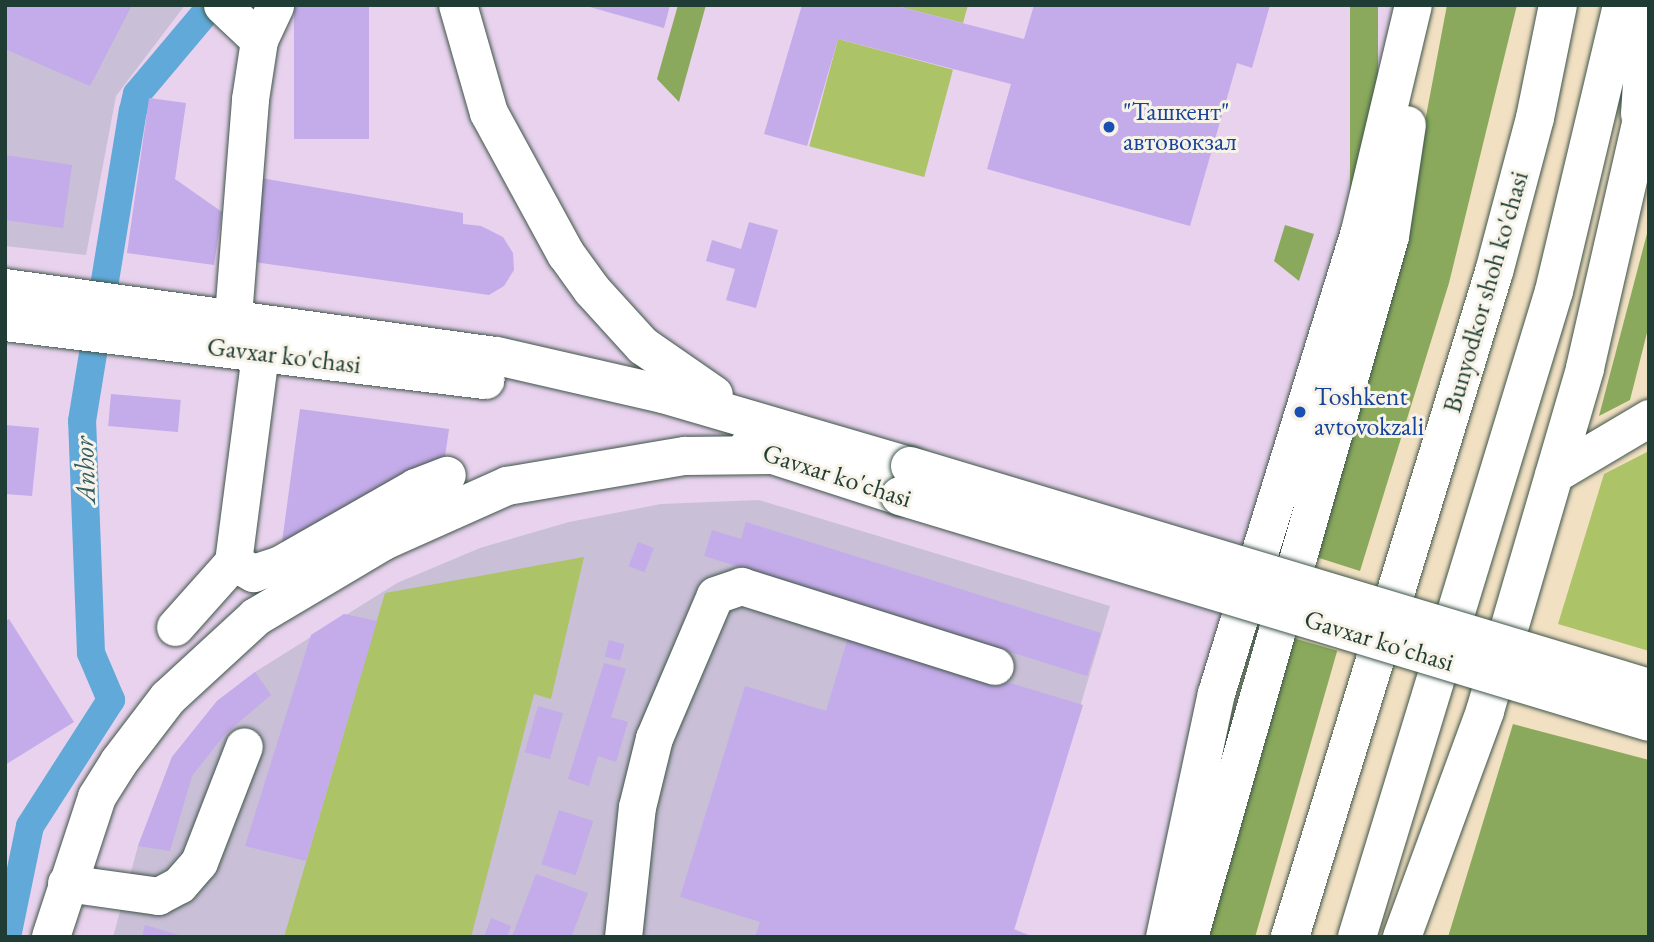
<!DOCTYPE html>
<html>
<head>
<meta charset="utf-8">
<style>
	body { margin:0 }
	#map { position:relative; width:1654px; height:942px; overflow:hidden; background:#f2e0c3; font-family:"EB Garamond",serif }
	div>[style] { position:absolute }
	.built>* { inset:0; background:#e8d2ee }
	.industrial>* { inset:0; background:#c9bfd7 }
	.green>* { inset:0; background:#adc368; transform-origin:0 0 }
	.forest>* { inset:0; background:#8aa95c; transform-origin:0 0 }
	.canal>* { height:28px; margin:-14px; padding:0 14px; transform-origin:14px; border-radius:14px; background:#61a9d8 }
	.building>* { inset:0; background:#c4abe9; transform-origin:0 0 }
	.roads { filter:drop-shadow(0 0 2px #3f5549) drop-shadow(0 0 2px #3f5549) }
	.minor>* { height:37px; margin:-18.5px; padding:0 18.5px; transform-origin:18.5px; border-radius:18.5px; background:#fff }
	.major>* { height:38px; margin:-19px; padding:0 19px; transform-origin:19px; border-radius:19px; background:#fff }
	.bridges { filter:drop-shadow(0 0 2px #3f5549) drop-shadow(0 0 2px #3f5549) }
	.major-bridge>* { height:38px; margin:-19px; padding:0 19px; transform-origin:19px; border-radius:19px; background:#fff }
	.dots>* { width:19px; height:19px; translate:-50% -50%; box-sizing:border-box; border:4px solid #f7f3e8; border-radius:50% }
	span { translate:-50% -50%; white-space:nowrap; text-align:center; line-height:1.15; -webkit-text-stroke:6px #f7f3e8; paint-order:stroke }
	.transit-label { font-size:26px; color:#164399 }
	.left { translate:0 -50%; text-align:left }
	.street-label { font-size:26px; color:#1f3d34 }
	.water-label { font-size:28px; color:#335d65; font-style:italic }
	.frame { position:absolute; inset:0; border:7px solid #1f3d34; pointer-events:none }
</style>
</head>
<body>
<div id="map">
	<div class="built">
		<div style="clip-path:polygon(5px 5px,1413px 5px,1164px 937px,5px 937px)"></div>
	</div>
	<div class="industrial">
		<div style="clip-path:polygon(5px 5px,185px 5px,116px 96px,86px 255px,5px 246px)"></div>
		<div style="clip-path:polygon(759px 500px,1110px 606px,1014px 929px,1034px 937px,113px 937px,138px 846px,172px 757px,217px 701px,255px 672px,397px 583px,480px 548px,569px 522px,661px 504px)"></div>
	</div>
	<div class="green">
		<div style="clip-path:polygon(893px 5px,968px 5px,963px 23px)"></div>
		<div style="left:838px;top:39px;width:119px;height:111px;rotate:15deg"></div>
		<div style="clip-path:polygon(1649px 451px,1649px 651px,1558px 624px,1604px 474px)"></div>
		<div style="clip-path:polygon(584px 557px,551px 699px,534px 694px,471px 937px,284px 937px,385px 593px)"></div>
	</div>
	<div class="forest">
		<div style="clip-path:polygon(678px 5px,706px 5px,679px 102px,657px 79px)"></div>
		<div style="left:1350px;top:5px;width:28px;height:203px"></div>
		<div style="clip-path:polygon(1447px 5px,1517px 5px,1449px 283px,1360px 571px,1316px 557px,1403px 238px)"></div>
		<div style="clip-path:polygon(1285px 225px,1314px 234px,1299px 281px,1274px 261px)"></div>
		<div style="clip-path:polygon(1649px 226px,1649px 325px,1630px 400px,1599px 416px)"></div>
		<div style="left:1293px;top:638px;width:46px;height:312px;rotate:16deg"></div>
		<div style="clip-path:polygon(1513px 724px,1649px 760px,1649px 937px,1448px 937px)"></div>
	</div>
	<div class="canal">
		<div style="left:7px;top:937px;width:113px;rotate:-78.3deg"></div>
		<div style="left:30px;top:826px;width:150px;rotate:-57.3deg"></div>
		<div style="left:111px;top:700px;width:51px;rotate:-113.1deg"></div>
		<div style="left:91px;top:653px;width:232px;rotate:-92.2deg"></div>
		<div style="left:82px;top:421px;width:314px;rotate:-80.7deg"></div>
		<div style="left:133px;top:111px;width:17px;rotate:-77deg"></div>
		<div style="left:137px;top:94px;width:116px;rotate:-49.9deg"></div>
	</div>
	<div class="building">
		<div style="clip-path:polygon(5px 5px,132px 5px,90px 86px,5px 49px)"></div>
		<div style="left:294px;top:5px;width:75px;height:134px"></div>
		<div style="clip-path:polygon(583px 5px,670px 5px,664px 28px)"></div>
		<div style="clip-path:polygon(802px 5px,893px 5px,1024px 39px,1034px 5px,1270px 5px,1252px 68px,1237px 63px,1190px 226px,987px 169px,1011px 84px,838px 39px,807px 146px,764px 134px)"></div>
		<div style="clip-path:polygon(149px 98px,186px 103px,175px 179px,222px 212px,214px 265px,127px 253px)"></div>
		<div style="clip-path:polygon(5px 155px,72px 165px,63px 228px,5px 220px)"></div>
		<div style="clip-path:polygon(261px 178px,463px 213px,463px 224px,481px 226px,503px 237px,513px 253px,514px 270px,504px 286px,489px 295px,247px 261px)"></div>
		<div style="clip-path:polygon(749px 222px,778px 230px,756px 308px,726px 300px,735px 269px,706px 261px,712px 240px,741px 249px)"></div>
		<div style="left:111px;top:394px;width:70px;height:32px;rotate:5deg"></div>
		<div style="clip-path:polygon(300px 409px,449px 429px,443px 470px,280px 557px)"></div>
		<div style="clip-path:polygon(5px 425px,39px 428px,32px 496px,5px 494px)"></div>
		<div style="clip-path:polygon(746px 522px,1101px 633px,1087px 676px,704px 556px,712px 530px,741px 539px)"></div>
		<div style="left:638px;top:542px;width:17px;height:26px;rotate:21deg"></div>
		<div style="clip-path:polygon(344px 614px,377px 621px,306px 861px,245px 846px,311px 635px)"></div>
		<div style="clip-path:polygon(9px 619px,74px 722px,5px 765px,5px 621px)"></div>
		<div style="clip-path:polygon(849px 634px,1083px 705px,1014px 930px,1033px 937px,755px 937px,760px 922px,680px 897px,745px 686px,826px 711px)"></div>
		<div style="left:609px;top:640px;width:16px;height:17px;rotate:15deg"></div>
		<div style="clip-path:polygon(604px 663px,626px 669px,611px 717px,628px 722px,616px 762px,598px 756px,589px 786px,568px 779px)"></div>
		<div style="clip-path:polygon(255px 672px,271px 695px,225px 734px,192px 776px,170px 851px,138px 846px,172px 757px,217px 701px)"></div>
		<div style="left:538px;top:706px;width:26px;height:48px;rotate:16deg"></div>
		<div style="left:559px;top:810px;width:36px;height:57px;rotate:18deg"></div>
		<div style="clip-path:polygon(536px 874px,588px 893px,571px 937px,512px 937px)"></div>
		<div style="clip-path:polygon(491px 918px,511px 926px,507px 937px,484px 937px)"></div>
		<div style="clip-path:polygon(145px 925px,182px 936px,182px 937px,142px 937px)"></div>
	</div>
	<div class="roads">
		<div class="minor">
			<div style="left:222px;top:5px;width:51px;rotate:43.4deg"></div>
			<div style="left:233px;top:316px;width:218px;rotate:-85.5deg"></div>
			<div style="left:250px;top:99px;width:60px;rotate:-81.3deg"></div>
			<div style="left:259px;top:40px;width:38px;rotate:-65deg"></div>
			<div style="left:1553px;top:475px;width:112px;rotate:-30.7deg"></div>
			<div style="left:233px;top:562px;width:23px;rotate:29deg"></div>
			<div style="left:253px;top:573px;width:28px;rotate:-18deg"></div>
			<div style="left:280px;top:564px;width:155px;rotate:-29.7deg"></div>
			<div style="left:415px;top:487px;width:34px;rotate:-21deg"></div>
			<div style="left:175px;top:627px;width:87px;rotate:-48.3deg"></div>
			<div style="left:233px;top:562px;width:211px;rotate:-82.6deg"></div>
			<div style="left:66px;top:883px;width:93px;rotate:8deg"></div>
			<div style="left:158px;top:896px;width:24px;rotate:-28deg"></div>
			<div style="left:179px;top:885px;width:30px;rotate:-49deg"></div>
			<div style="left:199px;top:862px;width:124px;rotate:-68.8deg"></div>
			<div style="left:623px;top:937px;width:131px;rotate:-83.9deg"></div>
			<div style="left:637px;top:807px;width:71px;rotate:-76.2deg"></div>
			<div style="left:654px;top:738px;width:155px;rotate:-66.9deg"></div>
			<div style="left:715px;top:595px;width:28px;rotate:-19deg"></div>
			<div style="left:741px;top:586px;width:266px;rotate:17.5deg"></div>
			<div style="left:1164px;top:937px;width:249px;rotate:-78deg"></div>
			<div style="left:1216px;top:693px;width:484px;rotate:-72.8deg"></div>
			<div style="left:1359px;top:231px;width:232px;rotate:-76.6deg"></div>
			<div style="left:1189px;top:937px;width:729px;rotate:-74deg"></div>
			<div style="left:1390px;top:236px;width:113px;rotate:-81.4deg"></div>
		</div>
		<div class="major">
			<div style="left:458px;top:5px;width:112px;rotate:74deg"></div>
			<div style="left:489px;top:113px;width:161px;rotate:61.4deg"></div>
			<div style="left:566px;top:254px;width:44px;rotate:54.2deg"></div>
			<div style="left:592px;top:290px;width:76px;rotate:47.7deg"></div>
			<div style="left:643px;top:346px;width:86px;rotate:34.6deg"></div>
			<div style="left:1640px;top:114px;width:109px;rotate:-86.3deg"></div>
			<div style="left:5px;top:288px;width:497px;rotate:7.9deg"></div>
			<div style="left:497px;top:356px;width:170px;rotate:12.9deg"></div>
			<div style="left:663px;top:394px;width:257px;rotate:16.3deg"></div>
			<div style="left:5px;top:322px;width:484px;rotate:6.9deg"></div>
			<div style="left:748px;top:447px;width:160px;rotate:17.9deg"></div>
			<div style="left:51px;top:937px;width:147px;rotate:-71.8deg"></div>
			<div style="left:97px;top:797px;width:41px;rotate:-57.8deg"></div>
			<div style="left:119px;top:762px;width:81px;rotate:-52.6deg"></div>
			<div style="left:168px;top:698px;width:120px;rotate:-42.6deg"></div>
			<div style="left:256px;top:617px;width:149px;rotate:-30.7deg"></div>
			<div style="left:384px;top:541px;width:135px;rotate:-24.1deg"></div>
			<div style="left:507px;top:486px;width:181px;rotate:-9.6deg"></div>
			<div style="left:685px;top:456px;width:87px;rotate:-0.7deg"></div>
			<div style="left:1290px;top:937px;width:696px;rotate:-72.95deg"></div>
			<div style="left:1494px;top:272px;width:159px;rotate:-75.1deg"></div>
			<div style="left:1535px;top:118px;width:115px;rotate:-78.5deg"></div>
			<div style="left:1357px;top:937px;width:675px;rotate:-73.04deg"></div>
			<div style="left:1554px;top:291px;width:294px;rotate:-76.6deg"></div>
			<div style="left:1402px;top:937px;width:241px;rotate:-69.8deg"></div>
			<div style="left:1485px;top:711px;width:357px;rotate:-73.7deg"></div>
			<div style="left:1585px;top:368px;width:287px;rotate:-77.1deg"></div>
		</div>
	</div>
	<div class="bridges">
		<div class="major-bridge">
			<div style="left:910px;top:466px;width:772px;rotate:16.72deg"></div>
			<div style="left:900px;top:496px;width:782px;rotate:16.79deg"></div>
		</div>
	</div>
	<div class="dots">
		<div style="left:1109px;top:127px;background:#1a4fb4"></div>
		<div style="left:1300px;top:412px;background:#1a4fb4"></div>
	</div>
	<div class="transit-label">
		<span class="left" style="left:1123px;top:127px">"Ташкент"<br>автовокзал</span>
		<span class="left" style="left:1314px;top:412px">Toshkent<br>avtovokzali</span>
	</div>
	<div class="street-label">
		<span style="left:1486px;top:292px;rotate:-74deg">Bunyodkor shoh ko'chasi</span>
		<span style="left:284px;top:356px;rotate:7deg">Gavxar ko'chasi</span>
		<span style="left:837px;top:476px;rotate:18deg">Gavxar ko'chasi</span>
		<span style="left:1379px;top:641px;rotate:17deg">Gavxar ko'chasi</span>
	</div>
	<div class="water-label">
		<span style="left:84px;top:470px;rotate:-92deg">Anhor</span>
	</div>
	<div class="frame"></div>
</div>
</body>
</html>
